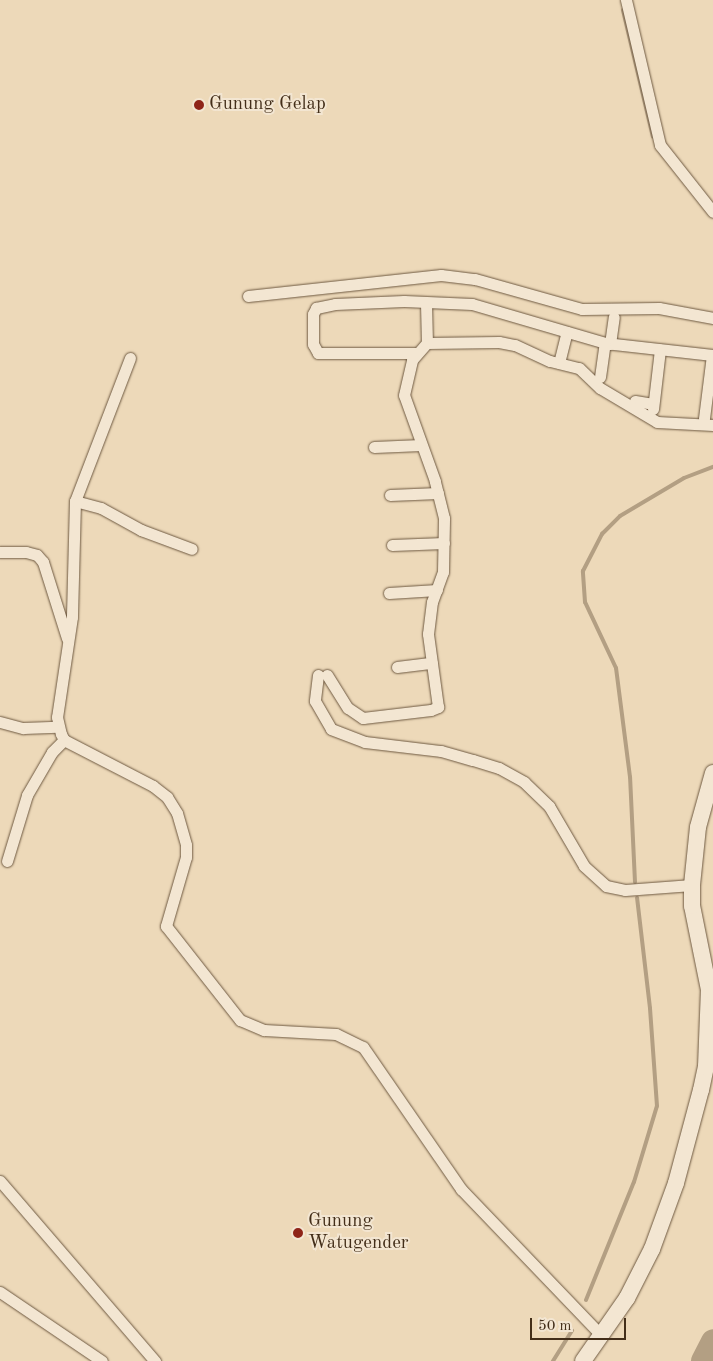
<!DOCTYPE html>
<html>
<head>
<meta charset="utf-8">
<style>
	body { margin:0 }
	#map { position:relative; width:713px; height:1361px; overflow:hidden; background:#edd9b9; font-family:"Old Standard TT",serif }
	div>[style] { position:absolute }
	.stream>* { height:4px; margin:-2px; padding:0 2px; transform-origin:2px; border-radius:2px; background:#b39f83 }
	.river>* { height:24px; margin:-12px; padding:0 12px; transform-origin:12px; border-radius:12px; background:#b39f83 }
	.roads { filter:drop-shadow(0 0 1px #6e5941) drop-shadow(0 0 1px #6e5941) }
	.street>* { height:11px; margin:-5.5px; padding:0 5.5px; transform-origin:5.5px; border-radius:5.5px; background:#f3e6d2 }
	.secondary>* { height:16px; margin:-8px; padding:0 8px; transform-origin:8px; border-radius:8px; background:#f3e6d2 }
	.dots>* { width:14px; height:14px; translate:-50% -50%; box-sizing:border-box; border:2px solid #f3e6d2; border-radius:50% }
	span { translate:-50% -50%; white-space:nowrap; text-align:center; line-height:1.15; -webkit-text-stroke:4px #f3e6d2; paint-order:stroke }
	.poi-label { font-size:19px; color:#432e19 }
	.left { translate:0 -50%; text-align:left }
	.scale { position:absolute; left:530px; top:1318px; width:96px; height:22px; box-sizing:border-box; border:2px solid #432e19; border-top:0; padding-left:6px; font-size:15px; line-height:18px; white-space:nowrap; color:#432e19; -webkit-text-stroke:4px #f3e6d2; paint-order:stroke }
</style>
</head>
<body>
<div id="map">
	<div class="stream">
		<div style="left:623px;top:10px;width:130px;rotate:76.7deg"></div>
		<div style="left:635px;top:882px;width:105px;rotate:-92.7deg"></div>
		<div style="left:630px;top:777px;width:110px;rotate:-97.3deg"></div>
		<div style="left:616px;top:668px;width:73px;rotate:-115.2deg"></div>
		<div style="left:585px;top:602px;width:31px;rotate:-94deg"></div>
		<div style="left:583px;top:571px;width:42px;rotate:-62.8deg"></div>
		<div style="left:602px;top:534px;width:25px;rotate:-45deg"></div>
		<div style="left:620px;top:516px;width:74px;rotate:-30.7deg"></div>
		<div style="left:684px;top:478px;width:31px;rotate:-21deg"></div>
		<div style="left:586px;top:1300px;width:127px;rotate:-67.9deg"></div>
		<div style="left:634px;top:1182px;width:79px;rotate:-73.2deg"></div>
		<div style="left:657px;top:1106px;width:98px;rotate:-94.1deg"></div>
		<div style="left:650px;top:1008px;width:111px;rotate:-96.7deg"></div>
		<div style="left:553px;top:1361px;width:36px;rotate:-58deg"></div>
	</div>
	<div class="river">
		<div style="left:703px;top:1361px;width:22px;rotate:-63deg"></div>
	</div>
	<div class="roads">
		<div class="street">
			<div style="left:626px;top:0;width:149px;rotate:76.8deg"></div>
			<div style="left:660px;top:145px;width:85px;rotate:51.7deg"></div>
			<div style="left:248px;top:296px;width:194px;rotate:-6.2deg"></div>
			<div style="left:441px;top:275px;width:34px;rotate:7deg"></div>
			<div style="left:475px;top:279px;width:111px;rotate:15.7deg"></div>
			<div style="left:582px;top:309px;width:77px;rotate:-0.7deg"></div>
			<div style="left:659px;top:308px;width:55px;rotate:10.5deg"></div>
			<div style="left:426px;top:303px;width:40px;rotate:88.6deg"></div>
			<div style="left:610px;top:344px;width:27px;rotate:-82deg"></div>
			<div style="left:417px;top:353px;width:99px;rotate:180deg"></div>
			<div style="left:318px;top:353px;width:10px;rotate:-119deg"></div>
			<div style="left:313px;top:344px;width:30px;rotate:-90deg"></div>
			<div style="left:313px;top:314px;width:7px;rotate:-63deg"></div>
			<div style="left:316px;top:308px;width:19px;rotate:-12deg"></div>
			<div style="left:335px;top:304px;width:69px;rotate:-2.5deg"></div>
			<div style="left:404px;top:301px;width:68px;rotate:2.5deg"></div>
			<div style="left:472px;top:304px;width:139px;rotate:16.3deg"></div>
			<div style="left:605px;top:343px;width:108px;rotate:6.4deg"></div>
			<div style="left:712px;top:355px;width:64px;rotate:97.2deg"></div>
			<div style="left:130px;top:358px;width:153px;rotate:111deg"></div>
			<div style="left:75px;top:501px;width:116px;rotate:91.5deg"></div>
			<div style="left:72px;top:617px;width:101px;rotate:98.5deg"></div>
			<div style="left:57px;top:717px;width:17px;rotate:77deg"></div>
			<div style="left:61px;top:734px;width:7px;rotate:63deg"></div>
			<div style="left:64px;top:740px;width:100px;rotate:27.3deg"></div>
			<div style="left:153px;top:786px;width:18px;rotate:38deg"></div>
			<div style="left:167px;top:797px;width:19px;rotate:58deg"></div>
			<div style="left:177px;top:813px;width:33px;rotate:74deg"></div>
			<div style="left:186px;top:845px;width:12px;rotate:90deg"></div>
			<div style="left:186px;top:857px;width:72px;rotate:106.2deg"></div>
			<div style="left:166px;top:926px;width:120px;rotate:51.8deg"></div>
			<div style="left:240px;top:1020px;width:26px;rotate:23deg"></div>
			<div style="left:264px;top:1030px;width:72px;rotate:3.2deg"></div>
			<div style="left:336px;top:1034px;width:30px;rotate:26deg"></div>
			<div style="left:363px;top:1047px;width:173px;rotate:55.4deg"></div>
			<div style="left:461px;top:1189px;width:204px;rotate:46.2deg"></div>
			<div style="left:559px;top:363px;width:32px;rotate:-76deg"></div>
			<div style="left:600px;top:377px;width:34px;rotate:-82deg"></div>
			<div style="left:635px;top:401px;width:18px;rotate:9deg"></div>
			<div style="left:653px;top:409px;width:60px;rotate:-83.3deg"></div>
			<div style="left:374px;top:447px;width:47px;rotate:-2.4deg"></div>
			<div style="left:390px;top:495px;width:48px;rotate:-2.4deg"></div>
			<div style="left:75px;top:501px;width:27px;rotate:15deg"></div>
			<div style="left:101px;top:508px;width:46px;rotate:28.8deg"></div>
			<div style="left:141px;top:530px;width:54px;rotate:20.4deg"></div>
			<div style="left:392px;top:545px;width:52px;rotate:-2.2deg"></div>
			<div style="left:0;top:552px;width:26px"></div>
			<div style="left:26px;top:552px;width:11px;rotate:15deg"></div>
			<div style="left:37px;top:555px;width:9px;rotate:49deg"></div>
			<div style="left:43px;top:562px;width:80px;rotate:72.5deg"></div>
			<div style="left:389px;top:593px;width:48px;rotate:-3.6deg"></div>
			<div style="left:397px;top:667px;width:35px;rotate:-7deg"></div>
			<div style="left:318px;top:675px;width:26px;rotate:97deg"></div>
			<div style="left:315px;top:701px;width:32px;rotate:60deg"></div>
			<div style="left:331px;top:729px;width:36px;rotate:21deg"></div>
			<div style="left:365px;top:742px;width:77px;rotate:6.8deg"></div>
			<div style="left:441px;top:751px;width:33px;rotate:16deg"></div>
			<div style="left:473px;top:760px;width:27px;rotate:17deg"></div>
			<div style="left:499px;top:768px;width:29px;rotate:29deg"></div>
			<div style="left:524px;top:782px;width:35px;rotate:44deg"></div>
			<div style="left:549px;top:806px;width:69px;rotate:59.7deg"></div>
			<div style="left:584px;top:866px;width:30px;rotate:42deg"></div>
			<div style="left:606px;top:886px;width:19px;rotate:12deg"></div>
			<div style="left:625px;top:890px;width:67px;rotate:-4.3deg"></div>
			<div style="left:327px;top:675px;width:39px;rotate:58deg"></div>
			<div style="left:348px;top:708px;width:18px;rotate:34deg"></div>
			<div style="left:363px;top:718px;width:68px;rotate:-6.7deg"></div>
			<div style="left:431px;top:710px;width:8px;rotate:-23deg"></div>
			<div style="left:438px;top:707px;width:74px;rotate:-97.8deg"></div>
			<div style="left:428px;top:634px;width:32px;rotate:-83deg"></div>
			<div style="left:432px;top:602px;width:32px;rotate:-70deg"></div>
			<div style="left:443px;top:572px;width:54px;rotate:-88.9deg"></div>
			<div style="left:444px;top:518px;width:38px;rotate:-104deg"></div>
			<div style="left:435px;top:481px;width:91px;rotate:-109.8deg"></div>
			<div style="left:404px;top:395px;width:36px;rotate:-77deg"></div>
			<div style="left:412px;top:360px;width:23px;rotate:-49deg"></div>
			<div style="left:427px;top:343px;width:72px;rotate:-0.8deg"></div>
			<div style="left:499px;top:342px;width:16px;rotate:11deg"></div>
			<div style="left:515px;top:345px;width:38px;rotate:25deg"></div>
			<div style="left:550px;top:361px;width:30px;rotate:14deg"></div>
			<div style="left:579px;top:368px;width:29px;rotate:44deg"></div>
			<div style="left:600px;top:388px;width:66px;rotate:30.8deg"></div>
			<div style="left:657px;top:422px;width:56px;rotate:3.1deg"></div>
			<div style="left:0;top:722px;width:24px;rotate:15deg"></div>
			<div style="left:23px;top:728px;width:34px;rotate:-2deg"></div>
			<div style="left:7px;top:861px;width:69px;rotate:-73.1deg"></div>
			<div style="left:27px;top:795px;width:50px;rotate:-59.8deg"></div>
			<div style="left:52px;top:752px;width:17px;rotate:-45deg"></div>
			<div style="left:0;top:1181px;width:238px;rotate:49.3deg"></div>
			<div style="left:0;top:1292px;width:123px;rotate:34.1deg"></div>
		</div>
		<div class="secondary">
			<div style="left:583px;top:1361px;width:77px;rotate:-55.1deg"></div>
			<div style="left:627px;top:1298px;width:55px;rotate:-63deg"></div>
			<div style="left:652px;top:1249px;width:70px;rotate:-70deg"></div>
			<div style="left:676px;top:1183px;width:96px;rotate:-75deg"></div>
			<div style="left:701px;top:1090px;width:24px;rotate:-78deg"></div>
			<div style="left:706px;top:1067px;width:77px;rotate:-87.8deg"></div>
			<div style="left:709px;top:990px;width:86px;rotate:-101.4deg"></div>
			<div style="left:692px;top:906px;width:21px;rotate:-90deg"></div>
			<div style="left:692px;top:885px;width:58px;rotate:-84.1deg"></div>
			<div style="left:698px;top:827px;width:56px;rotate:-74.5deg"></div>
		</div>
	</div>
	<div class="dots">
		<div style="left:199px;top:105px;background:#8f2418"></div>
		<div style="left:298px;top:1233px;background:#8f2418"></div>
	</div>
	<div class="poi-label">
		<span class="left" style="left:209px;top:105px">Gunung Gelap</span>
		<span class="left" style="left:308px;top:1233px">Gunung<br>Watugender</span>
	</div>
	<div class="scale">50 m</div>
</div>
</body>
</html>
